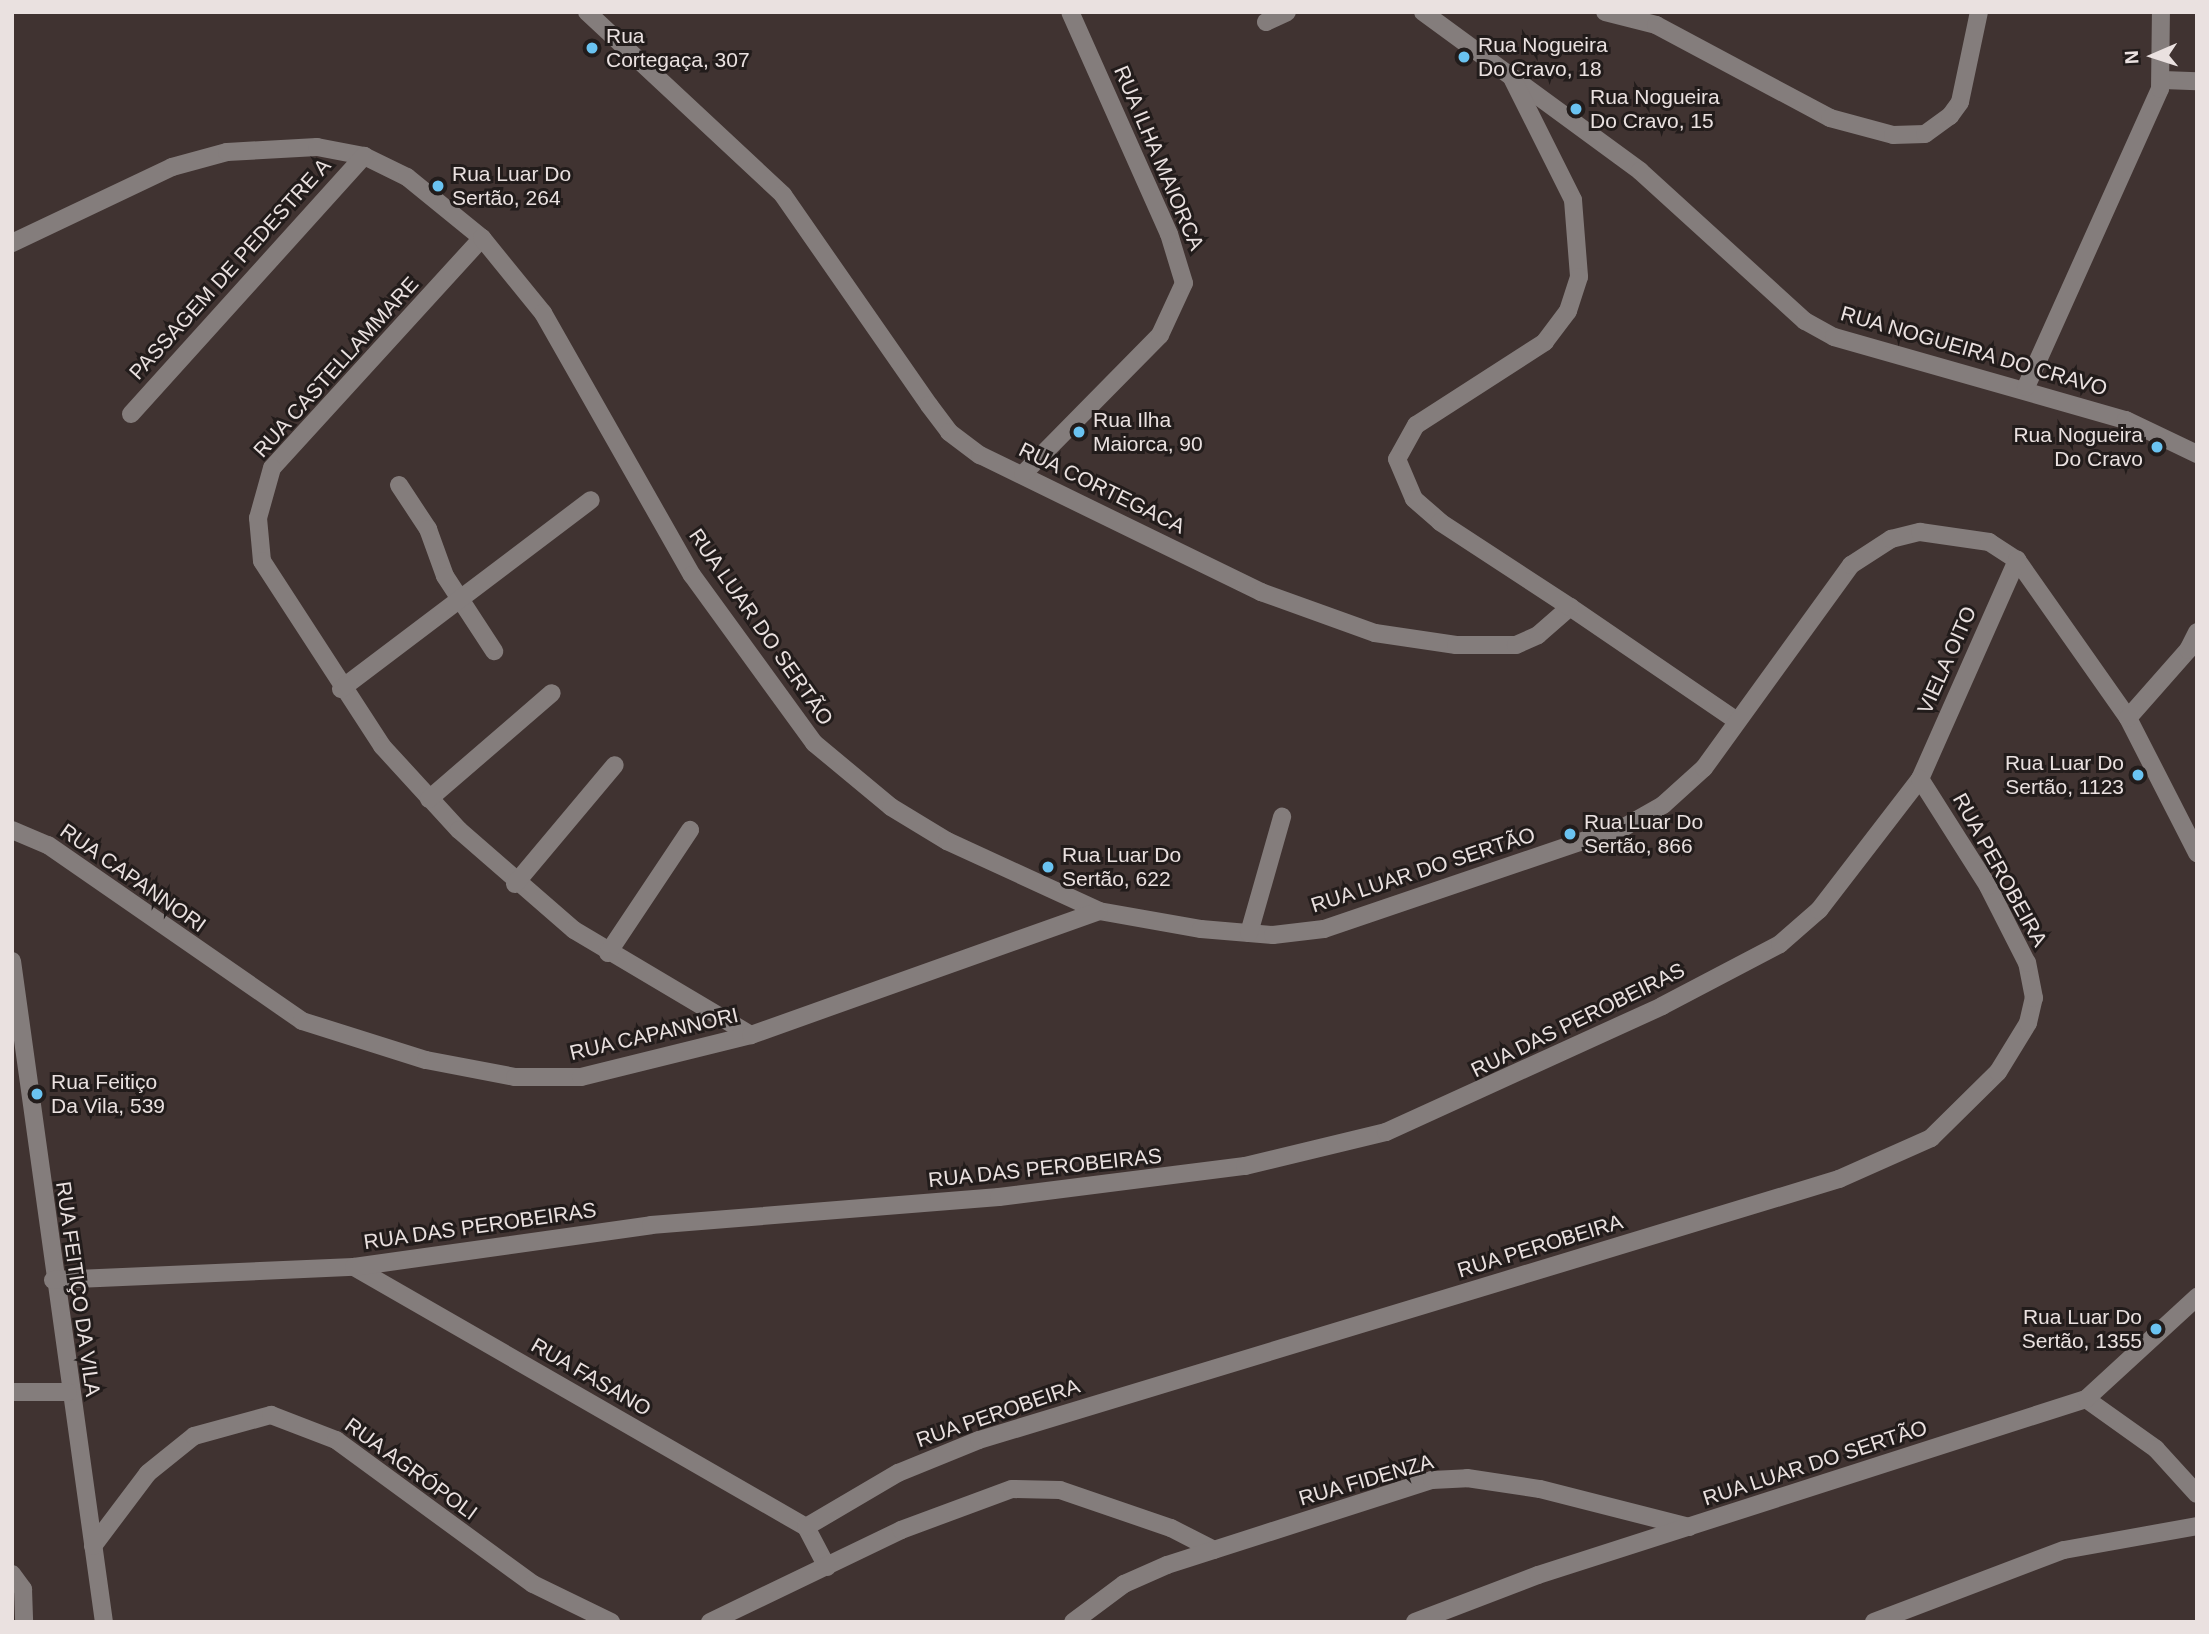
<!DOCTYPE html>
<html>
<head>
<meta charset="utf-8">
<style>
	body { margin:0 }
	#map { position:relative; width:2209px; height:1634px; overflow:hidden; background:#403331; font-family:Arial,sans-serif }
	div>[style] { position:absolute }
	.minor>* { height:18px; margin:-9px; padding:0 9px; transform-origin:9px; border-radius:9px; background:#847d7c }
	.dots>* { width:19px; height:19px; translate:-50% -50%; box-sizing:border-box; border:4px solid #221c1b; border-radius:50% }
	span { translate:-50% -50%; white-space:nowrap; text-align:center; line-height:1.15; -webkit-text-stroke:6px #221c1b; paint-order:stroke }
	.poi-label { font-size:21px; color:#eae1e0 }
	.left { translate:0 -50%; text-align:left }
	.right { translate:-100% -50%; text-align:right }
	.street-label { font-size:21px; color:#eae1e0 }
	.frame { position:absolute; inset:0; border:14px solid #eae1e0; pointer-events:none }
	.north { position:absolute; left:2118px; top:21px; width:70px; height:70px; -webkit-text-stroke:5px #221c1b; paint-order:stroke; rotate:267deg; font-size:19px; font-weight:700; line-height:28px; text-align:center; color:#eae1e0 }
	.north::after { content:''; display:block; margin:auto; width:24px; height:32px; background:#eae1e0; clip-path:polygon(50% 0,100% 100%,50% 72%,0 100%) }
</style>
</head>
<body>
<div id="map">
	<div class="minor">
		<div style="left:587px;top:12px;width:268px;rotate:43deg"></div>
		<div style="left:783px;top:195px;width:256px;rotate:55.2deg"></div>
		<div style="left:929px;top:405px;width:34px;rotate:53deg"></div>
		<div style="left:949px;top:432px;width:39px;rotate:37deg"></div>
		<div style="left:980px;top:455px;width:313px;rotate:26deg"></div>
		<div style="left:1261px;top:592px;width:121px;rotate:19.8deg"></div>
		<div style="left:1375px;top:633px;width:82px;rotate:8.4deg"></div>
		<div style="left:1456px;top:645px;width:60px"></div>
		<div style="left:1516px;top:645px;width:24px;rotate:-24deg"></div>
		<div style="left:1538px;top:635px;width:43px;rotate:-41.2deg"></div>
		<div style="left:1570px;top:607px;width:202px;rotate:34.3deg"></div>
		<div style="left:1423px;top:12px;width:269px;rotate:36.2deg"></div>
		<div style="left:1640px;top:171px;width:223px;rotate:42.3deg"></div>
		<div style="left:1805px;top:321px;width:33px;rotate:29deg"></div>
		<div style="left:1834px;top:337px;width:304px;rotate:15.9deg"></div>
		<div style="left:2126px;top:420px;width:79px;rotate:25.6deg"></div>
		<div style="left:1605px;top:12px;width:53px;rotate:14.3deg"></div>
		<div style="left:1656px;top:25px;width:197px;rotate:28.1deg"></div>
		<div style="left:1830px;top:118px;width:65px;rotate:15.1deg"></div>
		<div style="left:1893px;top:135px;width:32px;rotate:-2deg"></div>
		<div style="left:1925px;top:134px;width:31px;rotate:-36deg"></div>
		<div style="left:1950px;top:116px;width:17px;rotate:-54deg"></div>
		<div style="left:1960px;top:102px;width:92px;rotate:-78.1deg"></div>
		<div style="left:1266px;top:22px;width:23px;rotate:-25deg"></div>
		<div style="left:1513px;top:80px;width:134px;rotate:63.4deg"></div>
		<div style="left:1573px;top:200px;width:77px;rotate:85.5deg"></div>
		<div style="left:1579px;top:277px;width:36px;rotate:108deg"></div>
		<div style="left:1568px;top:311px;width:39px;rotate:127deg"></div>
		<div style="left:1545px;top:342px;width:153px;rotate:147.2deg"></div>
		<div style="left:1416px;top:425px;width:39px;rotate:119deg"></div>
		<div style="left:1397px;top:459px;width:43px;rotate:67deg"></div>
		<div style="left:1414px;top:499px;width:35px;rotate:41deg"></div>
		<div style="left:1440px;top:522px;width:155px;rotate:33.2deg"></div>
		<div style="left:2163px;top:80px;width:34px;rotate:2deg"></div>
		<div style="left:482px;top:238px;width:311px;rotate:132.4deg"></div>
		<div style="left:272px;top:468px;width:52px;rotate:105.6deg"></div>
		<div style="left:258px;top:518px;width:43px;rotate:84.7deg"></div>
		<div style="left:262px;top:561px;width:221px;rotate:57deg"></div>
		<div style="left:382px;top:746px;width:114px;rotate:47.5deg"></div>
		<div style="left:459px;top:830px;width:152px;rotate:41deg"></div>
		<div style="left:574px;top:930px;width:206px;rotate:30.7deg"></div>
		<div style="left:12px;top:243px;width:177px;rotate:-25.4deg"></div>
		<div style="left:172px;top:167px;width:57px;rotate:-15.3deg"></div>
		<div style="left:227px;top:152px;width:90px;rotate:-3.2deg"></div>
		<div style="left:317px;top:147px;width:48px;rotate:10.8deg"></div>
		<div style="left:364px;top:156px;width:48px;rotate:26deg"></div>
		<div style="left:407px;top:177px;width:97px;rotate:39.1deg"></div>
		<div style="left:482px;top:238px;width:97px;rotate:50.9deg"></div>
		<div style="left:543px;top:313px;width:301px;rotate:60.4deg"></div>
		<div style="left:692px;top:575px;width:208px;rotate:54deg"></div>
		<div style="left:814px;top:743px;width:100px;rotate:39.7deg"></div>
		<div style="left:891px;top:807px;width:66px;rotate:31.3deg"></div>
		<div style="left:947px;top:841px;width:167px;rotate:24.7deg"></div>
		<div style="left:1099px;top:911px;width:104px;rotate:10deg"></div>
		<div style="left:1201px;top:929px;width:72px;rotate:4.8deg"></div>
		<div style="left:1273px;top:935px;width:51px;rotate:-6.7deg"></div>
		<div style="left:1324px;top:929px;width:319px;rotate:-18.8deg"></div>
		<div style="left:1626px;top:826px;width:43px;rotate:-29.6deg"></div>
		<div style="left:1663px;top:805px;width:55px;rotate:-42.1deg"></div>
		<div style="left:1704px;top:768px;width:251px;rotate:-54.1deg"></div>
		<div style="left:1851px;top:565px;width:48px;rotate:-33deg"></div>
		<div style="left:1891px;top:539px;width:30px;rotate:-14deg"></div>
		<div style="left:1920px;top:532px;width:70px;rotate:8.2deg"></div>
		<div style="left:1989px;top:542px;width:33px;rotate:33deg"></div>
		<div style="left:2017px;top:560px;width:193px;rotate:54.9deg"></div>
		<div style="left:2128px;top:718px;width:152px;rotate:62.9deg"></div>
		<div style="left:2026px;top:387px;width:327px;rotate:-65.8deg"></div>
		<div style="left:2160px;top:89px;width:77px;rotate:-89.3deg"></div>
		<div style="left:131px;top:414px;width:348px;rotate:-47.9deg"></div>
		<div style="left:1023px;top:474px;width:195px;rotate:-45.4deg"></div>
		<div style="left:1160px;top:335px;width:57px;rotate:-65.2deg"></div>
		<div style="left:1184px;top:283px;width:51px;rotate:-107deg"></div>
		<div style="left:1169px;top:234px;width:243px;rotate:-114deg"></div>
		<div style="left:399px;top:485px;width:53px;rotate:56.6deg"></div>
		<div style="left:428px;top:529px;width:50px;rotate:70.1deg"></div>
		<div style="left:445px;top:576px;width:90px;rotate:56.8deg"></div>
		<div style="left:341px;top:689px;width:313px;rotate:-37.1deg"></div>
		<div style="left:2128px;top:718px;width:91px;rotate:-48.6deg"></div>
		<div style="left:2188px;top:650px;width:20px;rotate:-63deg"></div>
		<div style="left:429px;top:799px;width:162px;rotate:-40.8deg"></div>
		<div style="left:12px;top:830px;width:39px;rotate:23deg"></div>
		<div style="left:48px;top:845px;width:309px;rotate:34.7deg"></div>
		<div style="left:302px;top:1021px;width:130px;rotate:17.5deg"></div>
		<div style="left:426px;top:1060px;width:91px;rotate:10.8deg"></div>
		<div style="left:515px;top:1077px;width:66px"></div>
		<div style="left:581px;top:1077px;width:175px;rotate:-13.9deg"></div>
		<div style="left:751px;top:1035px;width:369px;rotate:-19.6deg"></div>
		<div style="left:515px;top:884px;width:155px;rotate:-50deg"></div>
		<div style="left:1249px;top:933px;width:121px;rotate:-74.1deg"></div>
		<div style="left:608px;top:953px;width:148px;rotate:-56.3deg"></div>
		<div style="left:12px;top:961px;width:667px;rotate:82.08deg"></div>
		<div style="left:354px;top:1267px;width:521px;rotate:29.91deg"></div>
		<div style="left:53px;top:1280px;width:301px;rotate:-2.5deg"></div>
		<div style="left:354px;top:1267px;width:300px;rotate:-8deg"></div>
		<div style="left:651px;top:1225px;width:349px;rotate:-4.6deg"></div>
		<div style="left:999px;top:1197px;width:248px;rotate:-7.2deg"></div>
		<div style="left:1245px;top:1166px;width:145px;rotate:-13.6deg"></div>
		<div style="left:1386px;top:1132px;width:303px;rotate:-24.5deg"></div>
		<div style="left:1662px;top:1006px;width:133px;rotate:-27.7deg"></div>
		<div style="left:1780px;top:944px;width:52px;rotate:-41.1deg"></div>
		<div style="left:1819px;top:910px;width:165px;rotate:-52.4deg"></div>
		<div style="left:1920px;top:779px;width:240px;rotate:-66.1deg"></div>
		<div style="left:12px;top:1392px;width:56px"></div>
		<div style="left:2086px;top:1399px;width:86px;rotate:35.5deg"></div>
		<div style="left:2156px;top:1449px;width:61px;rotate:47.7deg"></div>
		<div style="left:93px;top:1546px;width:91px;rotate:-53deg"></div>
		<div style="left:148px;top:1473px;width:59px;rotate:-38.8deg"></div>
		<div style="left:194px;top:1436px;width:80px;rotate:-15.3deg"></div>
		<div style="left:271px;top:1415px;width:70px;rotate:21deg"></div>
		<div style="left:336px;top:1440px;width:244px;rotate:36.2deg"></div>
		<div style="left:533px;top:1584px;width:87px;rotate:26deg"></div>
		<div style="left:827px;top:1567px;width:45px;rotate:-117.7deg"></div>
		<div style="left:806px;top:1527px;width:107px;rotate:-30.4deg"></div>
		<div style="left:898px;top:1473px;width:87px;rotate:-22.2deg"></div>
		<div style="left:979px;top:1440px;width:899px;rotate:-16.88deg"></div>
		<div style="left:1839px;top:1179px;width:101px;rotate:-24deg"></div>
		<div style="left:1931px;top:1138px;width:94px;rotate:-44.6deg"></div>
		<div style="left:1998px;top:1072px;width:57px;rotate:-58.5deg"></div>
		<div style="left:2028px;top:1023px;width:26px;rotate:-77deg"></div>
		<div style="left:2034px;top:998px;width:36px;rotate:-101deg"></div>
		<div style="left:2027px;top:963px;width:86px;rotate:-116.9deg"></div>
		<div style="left:1988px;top:886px;width:127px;rotate:-122.4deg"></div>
		<div style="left:12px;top:1574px;width:19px;rotate:54deg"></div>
		<div style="left:23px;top:1589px;width:33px;rotate:88deg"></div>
		<div style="left:710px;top:1622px;width:212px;rotate:-25.7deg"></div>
		<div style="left:901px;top:1530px;width:118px;rotate:-20.3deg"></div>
		<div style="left:1012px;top:1489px;width:48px;rotate:1.2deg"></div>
		<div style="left:1060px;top:1490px;width:117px;rotate:18.9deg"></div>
		<div style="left:1171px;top:1528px;width:48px;rotate:27.1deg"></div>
		<div style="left:1073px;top:1622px;width:64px;rotate:-36.7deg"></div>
		<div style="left:1124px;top:1584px;width:47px;rotate:-23.8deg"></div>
		<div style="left:1167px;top:1565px;width:278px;rotate:-17.8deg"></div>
		<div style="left:1432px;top:1480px;width:35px;rotate:-3deg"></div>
		<div style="left:1467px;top:1478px;width:74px;rotate:8.6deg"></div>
		<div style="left:1540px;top:1489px;width:154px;rotate:14.3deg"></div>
		<div style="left:1415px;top:1622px;width:132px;rotate:-20.9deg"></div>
		<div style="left:1538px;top:1575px;width:576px;rotate:-17.81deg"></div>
		<div style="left:2086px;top:1399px;width:151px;rotate:-42.6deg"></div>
		<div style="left:1874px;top:1622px;width:203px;rotate:-20.8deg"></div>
		<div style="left:2064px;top:1550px;width:135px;rotate:-10.2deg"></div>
	</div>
	<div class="dots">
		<div style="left:592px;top:48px;background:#6ac3f1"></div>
		<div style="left:1464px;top:57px;background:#6ac3f1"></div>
		<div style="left:1576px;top:109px;background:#6ac3f1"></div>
		<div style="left:438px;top:186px;background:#6ac3f1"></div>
		<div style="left:1079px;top:432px;background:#6ac3f1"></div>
		<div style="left:2157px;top:447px;background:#6ac3f1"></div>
		<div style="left:2138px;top:775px;background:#6ac3f1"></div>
		<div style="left:1570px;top:834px;background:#6ac3f1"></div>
		<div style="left:1048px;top:867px;background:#6ac3f1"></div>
		<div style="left:37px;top:1094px;background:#6ac3f1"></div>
		<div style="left:2156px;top:1329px;background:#6ac3f1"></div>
	</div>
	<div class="poi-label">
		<span class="left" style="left:606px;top:48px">Rua<br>Cortegaça, 307</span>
		<span class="left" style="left:1478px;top:57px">Rua Nogueira<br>Do Cravo, 18</span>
		<span class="left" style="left:1590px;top:109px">Rua Nogueira<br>Do Cravo, 15</span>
		<span class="left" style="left:452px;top:186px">Rua Luar Do<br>Sertão, 264</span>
		<span class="left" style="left:1093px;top:432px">Rua Ilha<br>Maiorca, 90</span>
		<span class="right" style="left:2143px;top:447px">Rua Nogueira<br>Do Cravo</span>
		<span class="right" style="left:2124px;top:775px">Rua Luar Do<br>Sertão, 1123</span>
		<span class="left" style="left:1584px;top:834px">Rua Luar Do<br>Sertão, 866</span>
		<span class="left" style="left:1062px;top:867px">Rua Luar Do<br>Sertão, 622</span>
		<span class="left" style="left:51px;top:1094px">Rua Feitiço<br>Da Vila, 539</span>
		<span class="right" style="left:2142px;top:1329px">Rua Luar Do<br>Sertão, 1355</span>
	</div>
	<div class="street-label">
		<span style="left:1159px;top:158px;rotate:67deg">RUA ILHA MAIORCA</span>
		<span style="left:230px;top:269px;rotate:-48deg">PASSAGEM DE PEDESTRE A</span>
		<span style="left:1974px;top:351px;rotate:16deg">RUA NOGUEIRA DO CRAVO</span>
		<span style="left:336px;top:367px;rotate:-48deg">RUA CASTELLAMMARE</span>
		<span style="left:1102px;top:488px;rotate:26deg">RUA CORTEGACA</span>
		<span style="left:761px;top:627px;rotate:55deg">RUA LUAR DO SERTÃO</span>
		<span style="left:1947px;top:660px;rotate:-66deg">VIELA OITO</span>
		<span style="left:1423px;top:870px;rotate:-18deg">RUA LUAR DO SERTÃO</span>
		<span style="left:2000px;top:870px;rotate:61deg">RUA PEROBEIRA</span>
		<span style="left:133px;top:878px;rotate:35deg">RUA CAPANNORI</span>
		<span style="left:1578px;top:1020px;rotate:-26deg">RUA DAS PEROBEIRAS</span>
		<span style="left:654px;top:1034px;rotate:-13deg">RUA CAPANNORI</span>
		<span style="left:1045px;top:1168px;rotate:-6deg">RUA DAS PEROBEIRAS</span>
		<span style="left:480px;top:1226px;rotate:-8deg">RUA DAS PEROBEIRAS</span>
		<span style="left:1540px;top:1246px;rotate:-17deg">RUA PEROBEIRA</span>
		<span style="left:78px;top:1289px;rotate:82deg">RUA FEITIÇO DA VILA</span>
		<span style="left:591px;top:1377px;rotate:30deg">RUA FASANO</span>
		<span style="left:998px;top:1413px;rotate:-19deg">RUA PEROBEIRA</span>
		<span style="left:1815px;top:1463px;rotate:-18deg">RUA LUAR DO SERTÃO</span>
		<span style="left:411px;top:1469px;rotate:36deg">RUA AGRÓPOLI</span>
		<span style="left:1366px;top:1480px;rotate:-16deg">RUA FIDENZA</span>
	</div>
	<div class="frame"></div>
	<div class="north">N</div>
</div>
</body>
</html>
